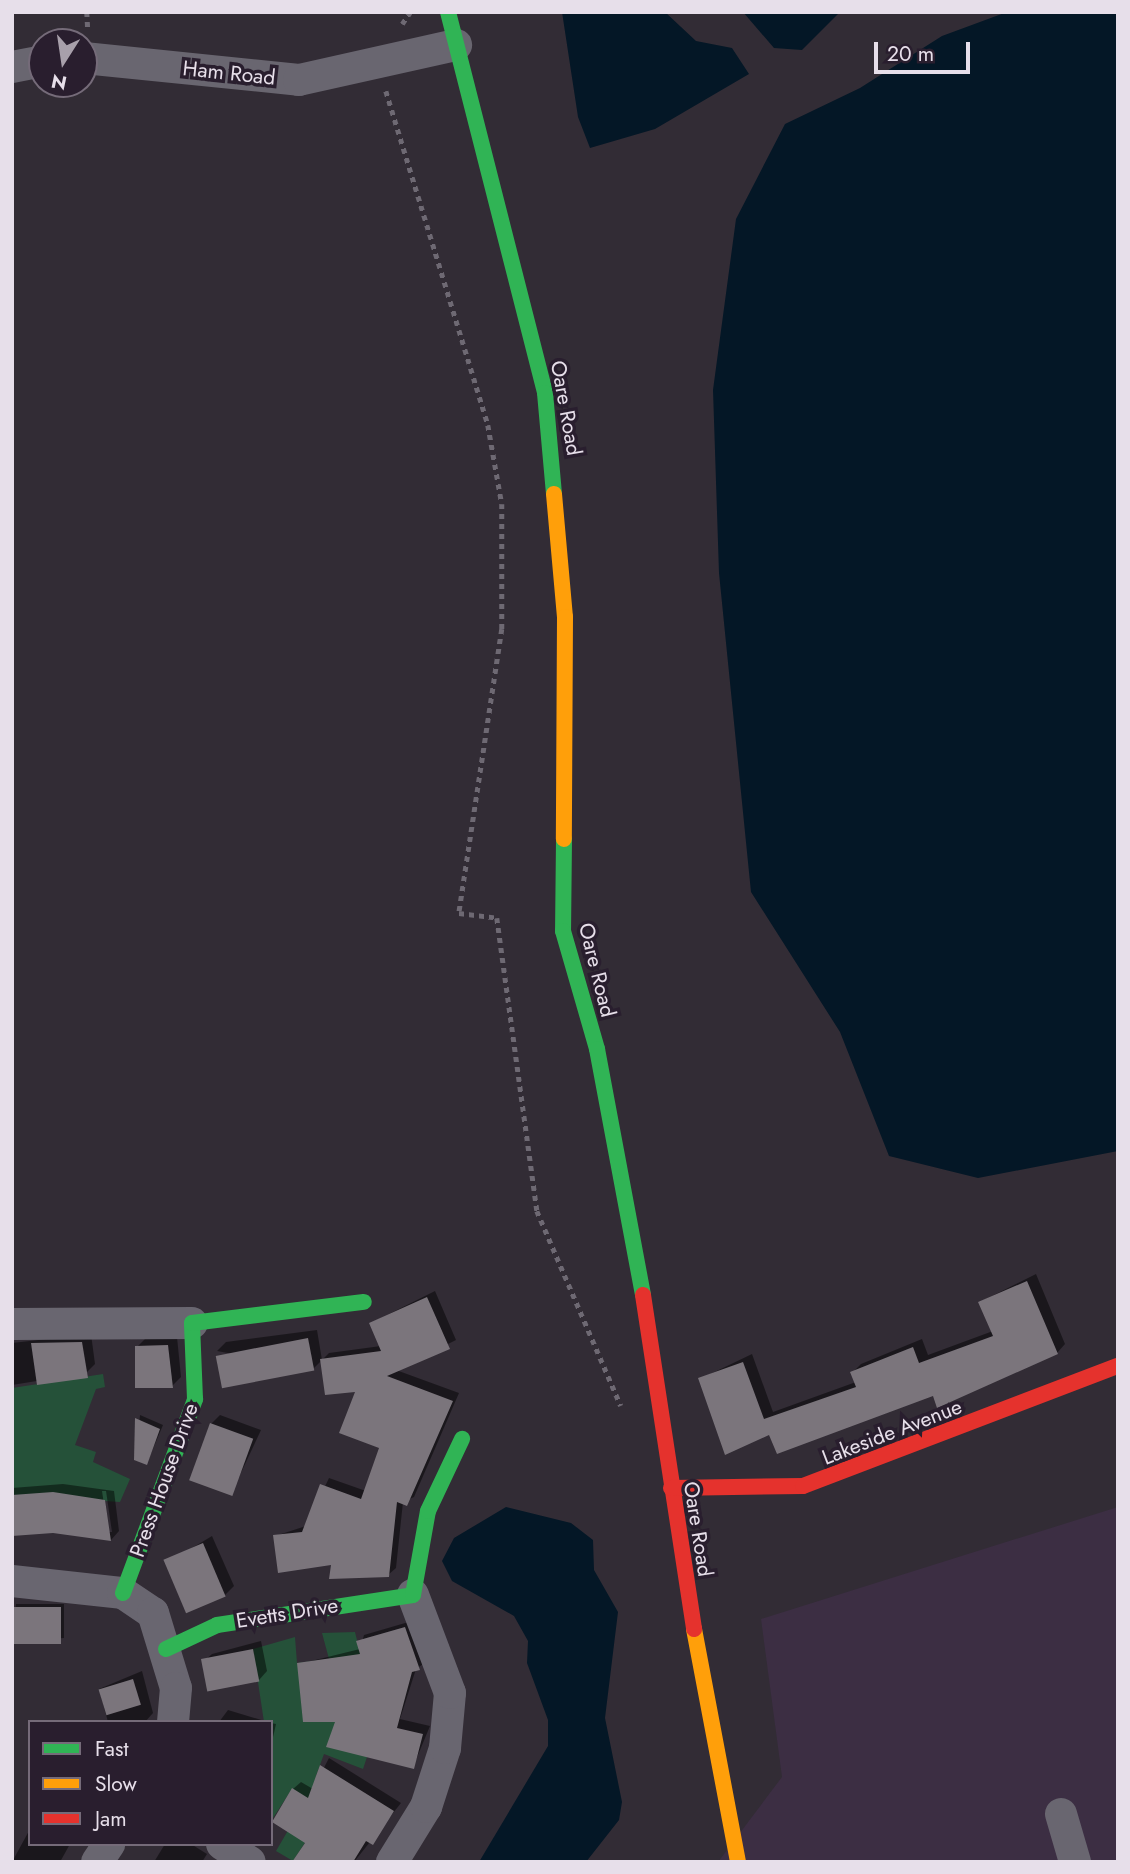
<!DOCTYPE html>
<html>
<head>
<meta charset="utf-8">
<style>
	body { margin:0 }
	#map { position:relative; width:1130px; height:1874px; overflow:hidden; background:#322c35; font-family:Jost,sans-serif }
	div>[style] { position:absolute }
	.built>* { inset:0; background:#3c2e43 }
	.green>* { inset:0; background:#255139 }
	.water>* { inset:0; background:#041726 }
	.shadow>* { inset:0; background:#0007 }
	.building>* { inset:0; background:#7b757c; transform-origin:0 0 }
	.path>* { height:4.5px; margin-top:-2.25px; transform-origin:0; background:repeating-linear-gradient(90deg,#6e6973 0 5px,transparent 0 10px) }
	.street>* { height:32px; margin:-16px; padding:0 16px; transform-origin:16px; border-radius:16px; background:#696670 }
	.fast>* { height:16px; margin:-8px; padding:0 8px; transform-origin:8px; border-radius:8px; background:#30b455 }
	.slow>* { height:16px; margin:-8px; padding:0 8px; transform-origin:8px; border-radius:8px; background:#ff9f0a }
	.jam>* { height:16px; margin:-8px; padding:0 8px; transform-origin:8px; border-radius:8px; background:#e5322d }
	span { translate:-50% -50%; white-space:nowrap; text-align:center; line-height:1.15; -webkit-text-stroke:7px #291e2e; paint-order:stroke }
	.street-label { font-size:21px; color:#e7dfea }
	.frame { position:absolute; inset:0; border:14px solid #e7dfea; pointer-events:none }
	.legend { position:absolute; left:28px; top:1720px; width:245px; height:126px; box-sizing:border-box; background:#291e2e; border:2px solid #756b79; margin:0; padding:9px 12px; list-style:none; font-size:21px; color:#e7dfea }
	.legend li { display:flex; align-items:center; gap:14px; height:35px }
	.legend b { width:35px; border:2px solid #756b79 }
	.north { position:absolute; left:28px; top:28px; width:70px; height:70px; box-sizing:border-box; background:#291e2e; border:2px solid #756b79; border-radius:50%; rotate:192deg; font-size:19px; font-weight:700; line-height:28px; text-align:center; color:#e7dfea }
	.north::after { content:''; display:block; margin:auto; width:24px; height:32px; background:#a8a0ab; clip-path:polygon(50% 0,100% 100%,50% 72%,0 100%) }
	.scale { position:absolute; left:874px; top:42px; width:96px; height:32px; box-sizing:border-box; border:4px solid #e7dfea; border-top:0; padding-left:9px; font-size:21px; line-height:24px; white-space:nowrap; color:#e7dfea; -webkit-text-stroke:5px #291e2e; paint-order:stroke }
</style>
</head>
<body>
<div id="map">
	<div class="built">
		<div style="clip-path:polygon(1118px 1507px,1118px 1862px,718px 1862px,782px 1777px,761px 1619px)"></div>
	</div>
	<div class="green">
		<div style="clip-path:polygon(103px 1374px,105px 1387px,96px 1389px,75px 1445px,96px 1452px,93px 1462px,130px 1479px,120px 1502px,12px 1495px,12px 1388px)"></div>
		<div style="clip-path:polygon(355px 1632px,376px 1717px,367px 1757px,363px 1769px,324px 1754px,316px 1776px,360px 1790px,339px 1824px,306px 1841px,293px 1861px,276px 1851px,307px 1798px,292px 1789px,271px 1821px,271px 1722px,264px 1722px,253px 1649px,295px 1637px,297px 1663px,329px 1659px,322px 1633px)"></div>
	</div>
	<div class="water">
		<div style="clip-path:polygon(562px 12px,665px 12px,696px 41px,732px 48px,749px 74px,655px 129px,590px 148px,578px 117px)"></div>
		<div style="clip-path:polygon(743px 12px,840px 12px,802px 50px,774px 48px)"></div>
		<div style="clip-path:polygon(1007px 12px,1118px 12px,1118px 1151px,978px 1178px,889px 1156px,840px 1032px,751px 892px,719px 573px,713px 390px,736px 219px,785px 124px,860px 88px,942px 36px)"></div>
		<div style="clip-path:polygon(506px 1507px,571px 1523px,593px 1540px,594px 1570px,618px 1612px,605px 1718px,622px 1802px,619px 1820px,586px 1862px,479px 1862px,548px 1746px,548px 1720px,527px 1663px,528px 1641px,514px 1616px,452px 1581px,442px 1561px,454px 1538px)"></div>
	</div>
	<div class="shadow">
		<div style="clip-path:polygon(1036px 1274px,1065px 1344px,1057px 1353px,933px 1394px,770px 1432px,700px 1379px,752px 1354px,773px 1412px,856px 1382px,852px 1373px,861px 1364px,922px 1339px,928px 1355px,993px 1331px,980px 1302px)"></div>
		<div style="clip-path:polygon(435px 1291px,456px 1340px,396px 1370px,459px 1393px,414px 1497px,403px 1502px,396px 1568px,388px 1575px,333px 1563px,275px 1536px,306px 1526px,329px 1478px,366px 1491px,382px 1447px,358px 1390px,322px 1360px,313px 1369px,217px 1351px,226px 1342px,317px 1330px,322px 1360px,329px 1353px,381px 1346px,371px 1323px)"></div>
		<div style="clip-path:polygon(91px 1334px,95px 1364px,86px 1373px,12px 1385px,12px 1343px)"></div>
		<div style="clip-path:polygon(177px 1337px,181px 1377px,172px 1386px,137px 1347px,146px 1338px)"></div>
		<div style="clip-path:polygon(140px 1415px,163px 1425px,147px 1463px,136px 1459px)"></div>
		<div style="clip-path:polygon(220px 1415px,261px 1430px,231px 1494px,211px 1424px)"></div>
		<div style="clip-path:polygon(evenodd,63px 1484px,114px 1491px,119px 1531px,111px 1540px,53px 1532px,12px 1535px,12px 1488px,63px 1484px,102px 1491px,106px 1491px,112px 1532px,108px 1532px,102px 1491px)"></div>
		<div style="clip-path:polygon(212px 1536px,234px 1586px,225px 1595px,167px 1563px)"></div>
		<div style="clip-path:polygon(16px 1604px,64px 1604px,64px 1638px,12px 1642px)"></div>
		<div style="clip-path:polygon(412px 1621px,426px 1662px,416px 1669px,400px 1719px,430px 1726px,413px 1767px,299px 1664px,360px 1649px,364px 1635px)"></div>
		<div style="clip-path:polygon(261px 1641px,267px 1671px,259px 1680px,203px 1662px,212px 1654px)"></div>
		<div style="clip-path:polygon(142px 1671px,153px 1713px,145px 1722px,108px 1722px,99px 1689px)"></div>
		<div style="clip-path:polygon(228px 1710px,268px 1722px,219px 1722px)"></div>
		<div style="clip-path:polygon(271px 1723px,276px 1724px,271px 1746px)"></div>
		<div style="clip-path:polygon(329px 1758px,401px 1803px,354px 1862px,297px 1862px,307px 1842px,293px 1789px,301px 1782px,313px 1789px)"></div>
		<div style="clip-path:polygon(30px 1829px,30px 1844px,70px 1844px,60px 1862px,12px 1862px)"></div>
		<div style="clip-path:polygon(165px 1844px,191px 1844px,207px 1854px,202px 1862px,154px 1862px)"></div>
	</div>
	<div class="building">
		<div style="clip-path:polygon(1027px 1281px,1058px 1354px,937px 1408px,933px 1396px,777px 1454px,769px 1435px,725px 1455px,698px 1378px,743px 1362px,764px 1419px,856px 1387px,850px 1372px,913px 1347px,919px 1363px,993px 1336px,978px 1302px)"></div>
		<div style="clip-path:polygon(427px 1297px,450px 1349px,387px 1376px,453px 1401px,407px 1506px,397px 1502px,389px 1577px,329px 1579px,331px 1565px,278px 1573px,273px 1535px,302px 1532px,320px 1484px,361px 1499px,379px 1448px,339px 1433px,355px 1392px,325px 1395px,320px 1359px,381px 1351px,369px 1323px)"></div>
		<div style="left:308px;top:1338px;width:33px;height:94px;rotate:79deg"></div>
		<div style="clip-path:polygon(82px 1342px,88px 1378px,37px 1385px,31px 1343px)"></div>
		<div style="clip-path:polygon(168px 1345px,173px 1388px,135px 1388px,135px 1346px)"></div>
		<div style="clip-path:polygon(135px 1418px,160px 1429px,147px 1465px,134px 1460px)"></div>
		<div style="left:210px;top:1423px;width:46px;height:61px;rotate:20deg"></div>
		<div style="clip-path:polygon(53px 1492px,105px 1500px,111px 1541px,53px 1533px,12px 1536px,12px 1495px)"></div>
		<div style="left:203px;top:1543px;width:58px;height:43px;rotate:67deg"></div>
		<div style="left:12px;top:1607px;width:49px;height:37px"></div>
		<div style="clip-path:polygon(405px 1627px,420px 1670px,412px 1672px,397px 1728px,423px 1734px,414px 1769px,326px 1747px,335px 1722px,303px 1722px,297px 1663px,360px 1654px,356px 1641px)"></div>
		<div style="left:253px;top:1649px;width:33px;height:53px;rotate:79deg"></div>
		<div style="left:133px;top:1679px;width:27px;height:36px;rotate:73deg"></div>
		<div style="clip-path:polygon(320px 1765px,394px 1811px,373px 1845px,366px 1841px,353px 1862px,292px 1862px,305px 1843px,272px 1822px,292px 1788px,308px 1798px)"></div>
	</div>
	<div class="path">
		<div style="left:87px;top:12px;width:17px;rotate:87deg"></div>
		<div style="left:402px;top:24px;width:14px;rotate:-56deg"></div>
		<div style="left:386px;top:91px;width:349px;rotate:73deg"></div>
		<div style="left:488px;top:425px;width:80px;rotate:80deg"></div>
		<div style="left:502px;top:504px;width:125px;rotate:90deg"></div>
		<div style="left:502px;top:629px;width:287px;rotate:98.6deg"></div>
		<div style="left:459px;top:913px;width:38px;rotate:7deg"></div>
		<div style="left:497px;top:918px;width:296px;rotate:82.2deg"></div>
		<div style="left:537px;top:1211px;width:212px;rotate:66.7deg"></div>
	</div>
	<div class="street">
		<div style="left:84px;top:58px;width:216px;rotate:5.8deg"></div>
		<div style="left:299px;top:80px;width:161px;rotate:-12.6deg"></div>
		<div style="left:12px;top:67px;width:31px;rotate:-11deg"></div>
		<div style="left:12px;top:1324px;width:180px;rotate:-0.3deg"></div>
		<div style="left:12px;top:1581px;width:112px;rotate:6.2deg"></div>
		<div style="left:123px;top:1593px;width:36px;rotate:34deg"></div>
		<div style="left:153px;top:1613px;width:78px;rotate:73deg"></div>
		<div style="left:176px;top:1688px;width:34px;rotate:95deg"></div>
		<div style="left:1061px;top:1814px;width:50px;rotate:73.7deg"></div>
		<div style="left:222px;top:1844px;width:33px;rotate:33deg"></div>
		<div style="left:97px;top:1862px;width:22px;rotate:-56deg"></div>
		<div style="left:392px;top:1862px;width:65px;rotate:-58.3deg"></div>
		<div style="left:426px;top:1807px;width:62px;rotate:-72.1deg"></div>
		<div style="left:445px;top:1748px;width:55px;rotate:-84.8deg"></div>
		<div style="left:450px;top:1693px;width:105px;rotate:-110.7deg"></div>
	</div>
	<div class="fast">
		<div style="left:448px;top:12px;width:393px;rotate:75.7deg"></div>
		<div style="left:545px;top:393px;width:101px;rotate:84.9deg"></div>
		<div style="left:564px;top:839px;width:92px;rotate:90.6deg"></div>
		<div style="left:563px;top:931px;width:123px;rotate:73.9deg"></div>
		<div style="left:597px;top:1049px;width:250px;rotate:79.4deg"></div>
		<div style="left:123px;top:1593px;width:207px;rotate:-69.6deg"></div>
		<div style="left:195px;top:1399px;width:76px;rotate:-92.3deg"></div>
		<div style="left:192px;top:1323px;width:173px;rotate:-7deg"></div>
		<div style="left:166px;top:1649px;width:56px;rotate:-25.2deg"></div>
		<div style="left:217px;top:1625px;width:198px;rotate:-8.7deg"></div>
		<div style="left:413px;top:1595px;width:85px;rotate:-79.9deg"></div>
		<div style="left:428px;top:1511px;width:80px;rotate:-64.7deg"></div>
	</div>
	<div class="slow">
		<div style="left:554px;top:494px;width:123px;rotate:84.9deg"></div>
		<div style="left:565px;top:617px;width:222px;rotate:90.3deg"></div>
		<div style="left:694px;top:1629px;width:237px;rotate:79.3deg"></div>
	</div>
	<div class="jam">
		<div style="left:643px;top:1295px;width:338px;rotate:81.3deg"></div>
		<div style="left:671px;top:1488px;width:132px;rotate:-0.9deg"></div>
		<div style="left:803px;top:1486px;width:337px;rotate:-20.9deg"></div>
	</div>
	<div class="street-label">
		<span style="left:229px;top:73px;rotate:6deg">Ham Road</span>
		<span style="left:566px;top:408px;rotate:80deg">Oare Road</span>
		<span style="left:597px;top:970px;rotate:76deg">Oare Road</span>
		<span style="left:892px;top:1432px;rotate:-21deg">Lakeside Avenue</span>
		<span style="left:164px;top:1480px;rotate:-70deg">Press House Drive</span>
		<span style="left:698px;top:1529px;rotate:81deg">Oare Road</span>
		<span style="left:287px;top:1613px;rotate:-9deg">Evetts Drive</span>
	</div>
	<div class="frame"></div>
	<ul class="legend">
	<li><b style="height:9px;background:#30b455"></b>Fast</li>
	<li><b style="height:9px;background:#ff9f0a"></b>Slow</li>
	<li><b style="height:9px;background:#e5322d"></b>Jam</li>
	</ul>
	<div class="north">N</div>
	<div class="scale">20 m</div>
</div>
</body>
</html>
